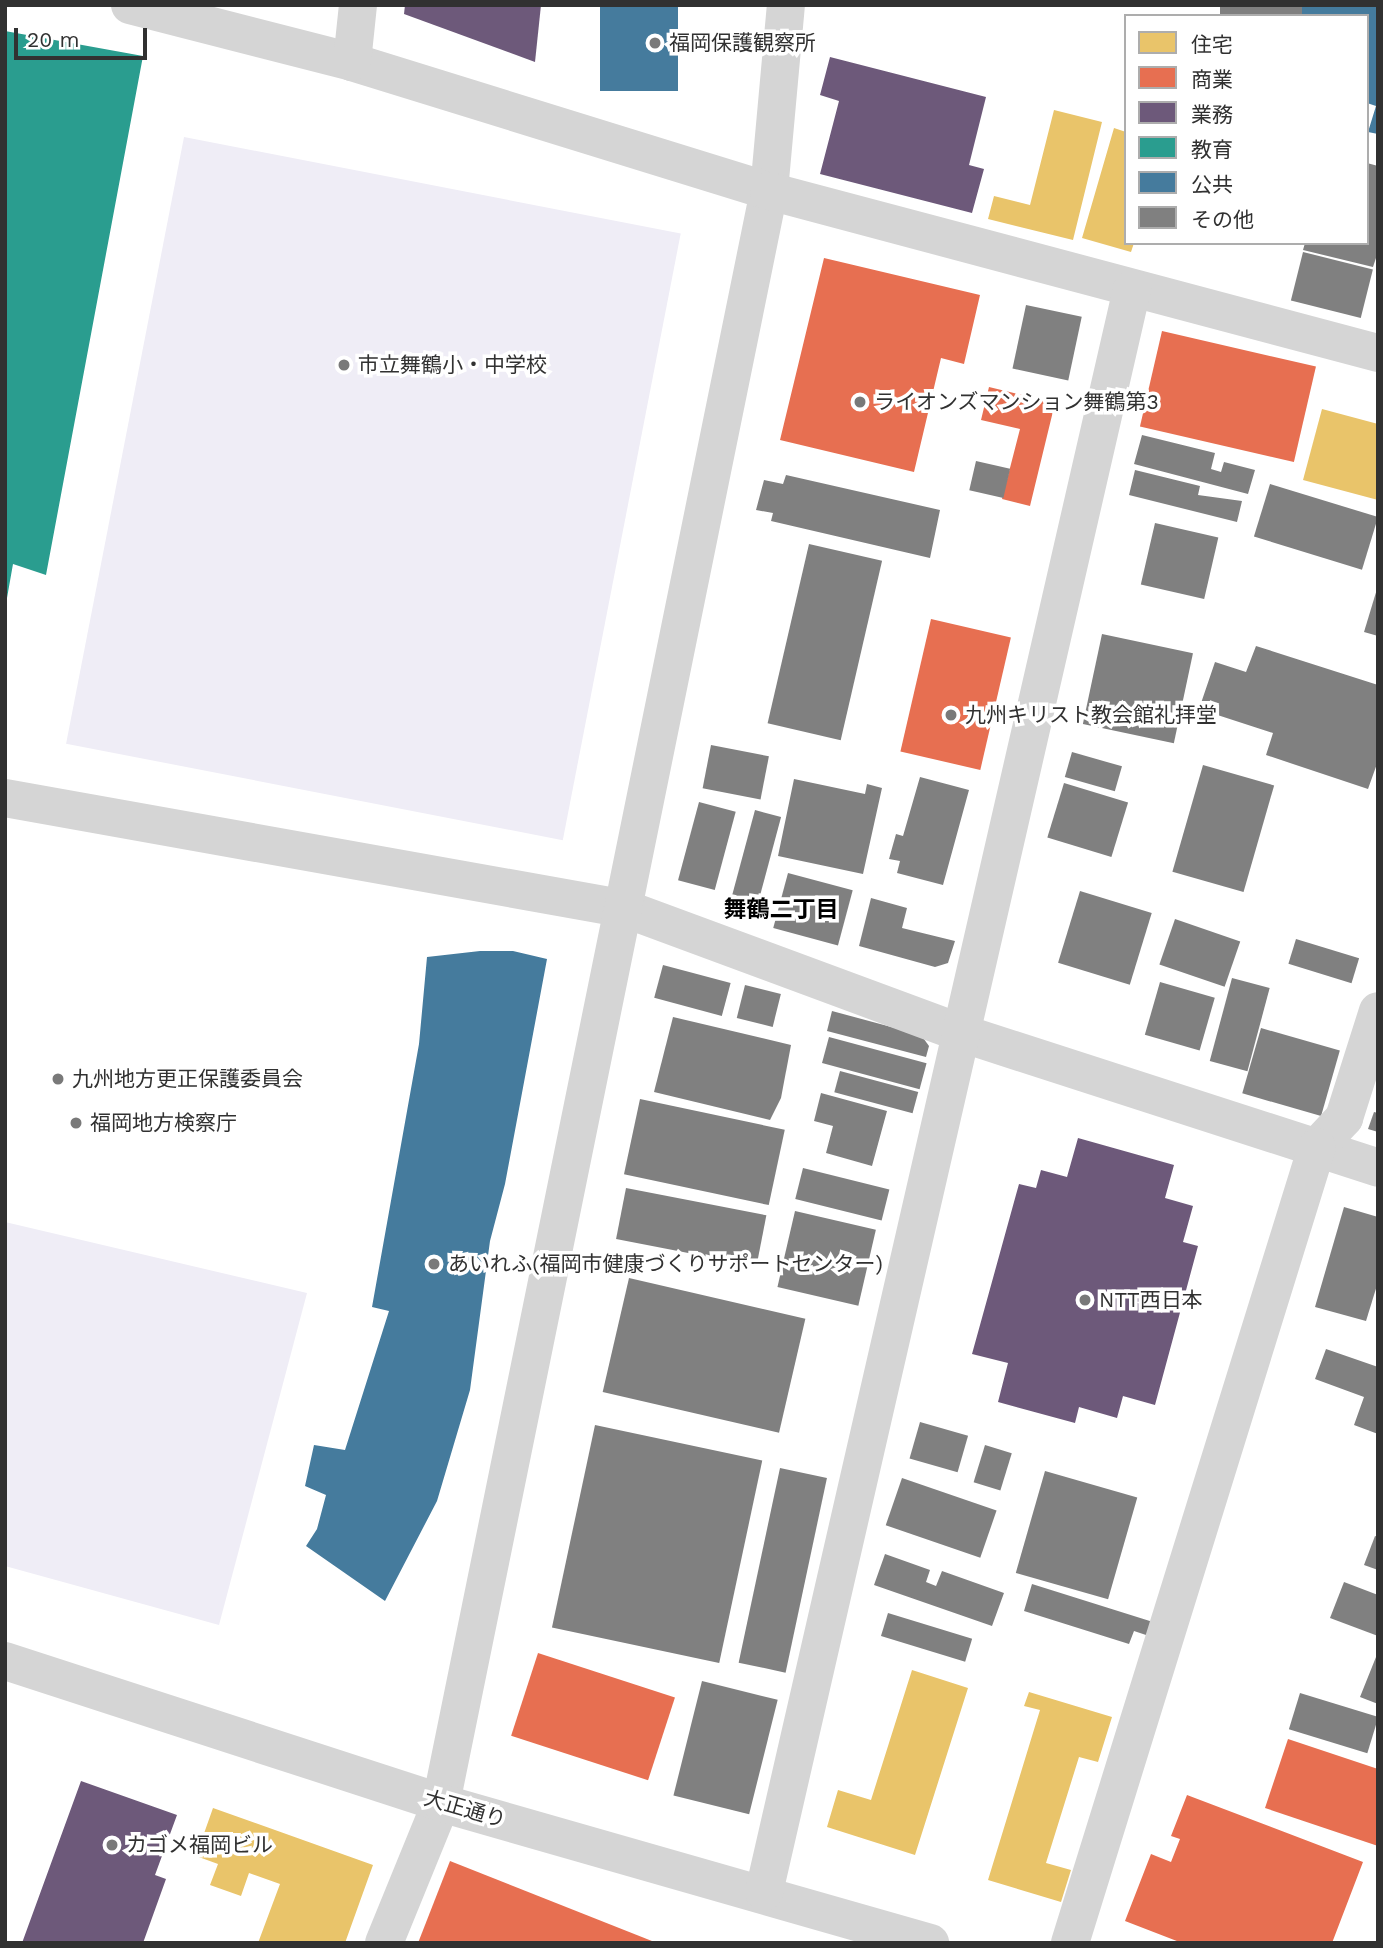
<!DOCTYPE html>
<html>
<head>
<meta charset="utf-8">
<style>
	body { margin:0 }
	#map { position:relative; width:1383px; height:1948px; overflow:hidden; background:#fff; font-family:"Work Sans","Noto Sans JP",sans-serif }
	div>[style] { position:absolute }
	.green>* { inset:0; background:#efedf6; transform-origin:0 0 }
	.homes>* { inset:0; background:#e9c46a }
	.shops>* { inset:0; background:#e76f51; transform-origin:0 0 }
	.offices>* { inset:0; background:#6d597a }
	.schools>* { inset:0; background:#2a9d8f }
	.public>* { inset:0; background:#457b9d; transform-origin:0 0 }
	.building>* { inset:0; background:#808080; transform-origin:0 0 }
	.minor>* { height:38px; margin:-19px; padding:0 19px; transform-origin:19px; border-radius:19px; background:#d5d5d5 }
	.tertiary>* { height:38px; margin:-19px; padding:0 19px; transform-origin:19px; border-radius:19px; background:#d5d5d5 }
	.dots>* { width:19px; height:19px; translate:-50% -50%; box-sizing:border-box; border:4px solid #fff; border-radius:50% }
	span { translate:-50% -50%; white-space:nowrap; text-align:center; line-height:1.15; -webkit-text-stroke:7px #fff; paint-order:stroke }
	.poi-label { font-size:21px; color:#313131 }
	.left { translate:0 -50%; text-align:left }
	.street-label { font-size:21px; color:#313131 }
	.neighbourhood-label { font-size:23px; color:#000; font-weight:700 }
	.frame { position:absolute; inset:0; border:7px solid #313131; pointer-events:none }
	.legend { position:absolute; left:1124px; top:14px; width:245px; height:231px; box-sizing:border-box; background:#fff; border:2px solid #adadad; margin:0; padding:9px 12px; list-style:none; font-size:21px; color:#313131 }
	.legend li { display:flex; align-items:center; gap:14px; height:35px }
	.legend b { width:35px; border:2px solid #adadad }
	.scale { position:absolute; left:14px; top:28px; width:133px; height:32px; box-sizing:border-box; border:4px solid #313131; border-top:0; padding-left:9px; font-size:21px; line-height:24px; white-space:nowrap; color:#313131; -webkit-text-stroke:5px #fff; paint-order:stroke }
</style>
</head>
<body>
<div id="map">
	<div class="green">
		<div style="left:184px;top:137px;width:506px;height:618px;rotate:11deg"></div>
		<div style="clip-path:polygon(5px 1222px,307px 1293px,219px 1625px,5px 1566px)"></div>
	</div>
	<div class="homes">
		<div style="clip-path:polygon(1054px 110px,1102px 122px,1073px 240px,988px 219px,994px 196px,1030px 205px)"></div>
		<div style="clip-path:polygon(1114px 128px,1126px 132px,1126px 243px,1134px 243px,1131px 252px,1082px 238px)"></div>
		<div style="clip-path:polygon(1322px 409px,1378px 424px,1378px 500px,1303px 480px)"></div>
		<div style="clip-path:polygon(912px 1670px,968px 1688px,915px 1855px,827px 1827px,838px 1790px,871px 1800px)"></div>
		<div style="clip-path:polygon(1029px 1692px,1112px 1717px,1098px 1762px,1079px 1757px,1046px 1863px,1071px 1870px,1061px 1902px,988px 1880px,1040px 1710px,1024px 1706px)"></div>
		<div style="clip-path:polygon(213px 1808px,373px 1865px,345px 1943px,258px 1943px,280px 1884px,249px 1873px,241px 1896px,210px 1885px,218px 1864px,196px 1856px)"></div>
	</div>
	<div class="shops">
		<div style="clip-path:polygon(824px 258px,980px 295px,964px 364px,941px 358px,914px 472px,780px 440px)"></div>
		<div style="left:1162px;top:331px;width:158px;height:98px;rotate:13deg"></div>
		<div style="clip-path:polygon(989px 387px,1055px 403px,1030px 506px,1002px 499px,1020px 429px,981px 420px)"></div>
		<div style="left:931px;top:619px;width:82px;height:136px;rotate:13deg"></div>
		<div style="left:538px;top:1653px;width:144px;height:87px;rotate:18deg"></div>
		<div style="clip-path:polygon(1288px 1739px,1378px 1769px,1378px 1846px,1265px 1808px)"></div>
		<div style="clip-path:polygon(1187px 1795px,1363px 1862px,1332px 1943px,1182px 1943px,1125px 1921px,1151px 1854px,1171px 1862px,1180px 1839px,1171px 1836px)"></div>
		<div style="clip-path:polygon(450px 1861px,657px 1943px,418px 1943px)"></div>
	</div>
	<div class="offices">
		<div style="clip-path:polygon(405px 5px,541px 5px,535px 62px,404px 14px)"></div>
		<div style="clip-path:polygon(830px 57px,986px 97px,969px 165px,984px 169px,972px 213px,820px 174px,839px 101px,820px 95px)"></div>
		<div style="clip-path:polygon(1078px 1138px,1174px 1165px,1165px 1198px,1193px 1206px,1183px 1242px,1198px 1246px,1155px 1405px,1123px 1396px,1117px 1418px,1079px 1407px,1075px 1423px,998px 1402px,1008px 1363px,972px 1354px,1019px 1184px,1036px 1188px,1041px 1170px,1067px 1177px)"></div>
		<div style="clip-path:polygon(81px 1781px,177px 1815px,155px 1875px,166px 1879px,143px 1943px,22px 1943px)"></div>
	</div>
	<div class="schools">
		<div style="clip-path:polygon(5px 31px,143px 56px,46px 575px,13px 564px,7px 598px)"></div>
	</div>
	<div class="public">
		<div style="left:600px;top:5px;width:78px;height:86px"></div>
		<div style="clip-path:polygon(1302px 5px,1378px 5px,1378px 134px,1368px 132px,1376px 106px,1367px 103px,1367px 16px,1299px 16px)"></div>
		<div style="clip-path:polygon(480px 951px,513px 951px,547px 959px,505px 1184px,490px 1241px,470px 1390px,437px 1501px,385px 1601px,306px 1546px,317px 1529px,326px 1495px,305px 1486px,314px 1445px,345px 1450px,389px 1311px,372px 1307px,419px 1044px,427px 957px)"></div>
	</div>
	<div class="building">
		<div style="left:1220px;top:5px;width:82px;height:11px"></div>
		<div style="clip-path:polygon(1367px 163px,1378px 166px,1378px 252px,1373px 267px,1303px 250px,1305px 243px,1367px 243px)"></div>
		<div style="left:1303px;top:252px;width:72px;height:50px;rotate:14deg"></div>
		<div style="left:1026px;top:305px;width:57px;height:65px;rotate:12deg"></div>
		<div style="clip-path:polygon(1142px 435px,1215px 453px,1211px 469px,1221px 472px,1224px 462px,1255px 470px,1248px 494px,1134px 464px)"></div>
		<div style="left:976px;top:461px;width:35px;height:30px;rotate:13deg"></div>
		<div style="clip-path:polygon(1135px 470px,1200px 486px,1198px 495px,1242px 501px,1237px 522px,1129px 495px)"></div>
		<div style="clip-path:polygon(786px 475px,940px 510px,930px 558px,771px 521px,773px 513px,756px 510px,764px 480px,783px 484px)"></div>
		<div style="left:1270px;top:484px;width:113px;height:55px;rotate:17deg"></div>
		<div style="left:1155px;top:523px;width:65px;height:63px;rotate:13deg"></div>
		<div style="left:809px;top:544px;width:75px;height:184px;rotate:13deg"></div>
		<div style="clip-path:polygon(1377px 589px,1378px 589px,1378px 636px,1364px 632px)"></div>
		<div style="left:1102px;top:634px;width:93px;height:92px;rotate:12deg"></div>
		<div style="clip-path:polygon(1256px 646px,1378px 685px,1378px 761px,1368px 789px,1266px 755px,1273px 733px,1199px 709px,1215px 662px,1246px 672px)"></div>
		<div style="left:711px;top:745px;width:59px;height:44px;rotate:11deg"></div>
		<div style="left:1072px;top:752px;width:52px;height:26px;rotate:16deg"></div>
		<div style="left:1203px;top:765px;width:74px;height:111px;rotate:16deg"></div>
		<div style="clip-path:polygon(920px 777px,969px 790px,943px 885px,897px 873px,900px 861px,889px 859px,896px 834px,903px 836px)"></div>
		<div style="clip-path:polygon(794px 779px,865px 794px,867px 784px,882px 788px,863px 874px,778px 856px)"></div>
		<div style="left:1064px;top:783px;width:67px;height:57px;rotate:17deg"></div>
		<div style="left:699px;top:802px;width:38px;height:81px;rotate:15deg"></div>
		<div style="left:755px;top:810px;width:27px;height:100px;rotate:15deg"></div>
		<div style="left:788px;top:873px;width:67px;height:57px;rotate:15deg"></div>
		<div style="left:1080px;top:891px;width:75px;height:75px;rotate:17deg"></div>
		<div style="clip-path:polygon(871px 898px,907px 908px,902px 928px,955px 941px,948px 963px,935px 967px,859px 946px)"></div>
		<div style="left:1175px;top:919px;width:69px;height:48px;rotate:19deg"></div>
		<div style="left:1296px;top:939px;width:66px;height:26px;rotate:17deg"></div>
		<div style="left:663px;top:965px;width:70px;height:34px;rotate:15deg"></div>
		<div style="left:1232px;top:978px;width:39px;height:86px;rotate:15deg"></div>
		<div style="left:1160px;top:982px;width:57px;height:55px;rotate:16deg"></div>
		<div style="left:745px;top:985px;width:37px;height:34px;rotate:14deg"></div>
		<div style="clip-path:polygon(832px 1011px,921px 1035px,929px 1046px,926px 1057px,827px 1031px)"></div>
		<div style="clip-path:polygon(673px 1017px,791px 1045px,781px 1098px,770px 1120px,654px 1092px)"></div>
		<div style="left:1261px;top:1028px;width:82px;height:68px;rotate:16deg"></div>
		<div style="left:829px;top:1037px;width:101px;height:27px;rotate:15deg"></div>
		<div style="left:840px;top:1071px;width:81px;height:22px;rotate:15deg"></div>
		<div style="clip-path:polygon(821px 1093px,887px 1111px,872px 1166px,826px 1153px,833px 1126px,814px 1121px)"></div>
		<div style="left:640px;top:1099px;width:148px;height:77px;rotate:12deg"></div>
		<div style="clip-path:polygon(1374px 1112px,1378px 1113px,1378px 1132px,1368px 1129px)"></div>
		<div style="left:803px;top:1168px;width:89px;height:32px;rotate:14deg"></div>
		<div style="left:626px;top:1188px;width:143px;height:52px;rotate:11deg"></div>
		<div style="clip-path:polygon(1344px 1207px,1378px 1217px,1378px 1282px,1366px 1321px,1315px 1307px)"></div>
		<div style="left:795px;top:1211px;width:83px;height:78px;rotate:13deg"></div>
		<div style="left:629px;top:1278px;width:181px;height:117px;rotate:13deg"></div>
		<div style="clip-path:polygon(1326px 1349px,1378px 1367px,1378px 1434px,1354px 1425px,1364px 1397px,1315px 1379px)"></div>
		<div style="left:920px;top:1422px;width:50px;height:38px;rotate:16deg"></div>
		<div style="left:595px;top:1425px;width:171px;height:207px;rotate:12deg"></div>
		<div style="left:985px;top:1445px;width:28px;height:39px;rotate:17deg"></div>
		<div style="left:780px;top:1468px;width:48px;height:199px;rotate:12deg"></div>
		<div style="left:1045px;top:1471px;width:96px;height:106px;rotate:16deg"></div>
		<div style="left:902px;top:1478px;width:100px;height:50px;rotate:19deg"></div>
		<div style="clip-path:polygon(1375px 1536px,1378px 1537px,1378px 1570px,1364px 1565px)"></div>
		<div style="clip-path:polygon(885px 1554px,930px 1570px,926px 1582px,936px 1586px,942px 1571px,1004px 1593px,992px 1626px,874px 1585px)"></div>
		<div style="clip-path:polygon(1344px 1582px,1378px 1595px,1378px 1636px,1330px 1618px)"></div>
		<div style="clip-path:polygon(1032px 1584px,1153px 1622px,1149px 1636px,1134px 1631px,1129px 1644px,1024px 1611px)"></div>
		<div style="left:888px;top:1613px;width:88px;height:24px;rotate:17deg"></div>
		<div style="clip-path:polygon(1378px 1652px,1378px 1704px,1360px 1697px)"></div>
		<div style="left:702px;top:1681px;width:78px;height:118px;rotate:14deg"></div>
		<div style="left:1300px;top:1693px;width:82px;height:38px;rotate:17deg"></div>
	</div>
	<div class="minor">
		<div style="left:5px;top:798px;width:631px;rotate:10.13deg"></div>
		<div style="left:626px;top:909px;width:357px;rotate:20.3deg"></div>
		<div style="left:961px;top:1033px;width:438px;rotate:17.9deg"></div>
		<div style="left:1317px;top:1147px;width:40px;rotate:-47deg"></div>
		<div style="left:1344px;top:1118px;width:112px;rotate:-72.4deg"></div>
		<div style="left:384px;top:1943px;width:151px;rotate:-67.8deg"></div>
		<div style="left:441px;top:1803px;width:1645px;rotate:-78.5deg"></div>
		<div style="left:769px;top:191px;width:187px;rotate:-84.8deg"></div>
	</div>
	<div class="tertiary">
		<div style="left:130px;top:5px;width:229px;rotate:14.4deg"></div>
		<div style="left:352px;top:62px;width:436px;rotate:17.2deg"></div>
		<div style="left:769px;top:191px;width:630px;rotate:14.9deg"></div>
		<div style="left:352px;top:62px;width:57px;rotate:-84deg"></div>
		<div style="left:5px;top:1661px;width:459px;rotate:18deg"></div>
		<div style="left:441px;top:1803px;width:509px;rotate:15.98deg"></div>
		<div style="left:764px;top:1892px;width:1645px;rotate:-77.07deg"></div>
		<div style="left:1070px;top:1943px;width:833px;rotate:-72.76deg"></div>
	</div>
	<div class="dots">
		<div style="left:655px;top:43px;background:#797979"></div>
		<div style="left:344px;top:365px;background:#797979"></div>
		<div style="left:860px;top:402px;background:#797979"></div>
		<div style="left:951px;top:715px;background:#797979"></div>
		<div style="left:58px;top:1079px;background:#797979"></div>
		<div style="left:76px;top:1123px;background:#797979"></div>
		<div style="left:434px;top:1264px;background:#797979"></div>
		<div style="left:1085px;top:1300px;background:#797979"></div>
		<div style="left:112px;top:1845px;background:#797979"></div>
	</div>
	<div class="poi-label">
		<span class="left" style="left:669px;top:43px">福岡保護観察所</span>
		<span class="left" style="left:358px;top:365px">市立舞鶴小・中学校</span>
		<span class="left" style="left:874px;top:402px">ライオンズマンション舞鶴第3</span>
		<span class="left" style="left:965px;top:715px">九州キリスト教会館礼拝堂</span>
		<span class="left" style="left:72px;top:1079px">九州地方更正保護委員会</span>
		<span class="left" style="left:90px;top:1123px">福岡地方検察庁</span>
		<span class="left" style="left:448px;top:1264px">あいれふ(福岡市健康づくりサポートセンター)</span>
		<span class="left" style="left:1099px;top:1300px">NTT西日本</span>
		<span class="left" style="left:126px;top:1845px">カゴメ福岡ビル</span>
	</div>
	<div class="street-label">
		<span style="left:465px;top:1809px;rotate:16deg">大正通り</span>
	</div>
	<div class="neighbourhood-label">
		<span style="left:781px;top:910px">舞鶴二丁目</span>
	</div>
	<div class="frame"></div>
	<ul class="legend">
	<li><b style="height:19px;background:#e9c46a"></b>住宅</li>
	<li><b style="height:19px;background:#e76f51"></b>商業</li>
	<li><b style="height:19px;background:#6d597a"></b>業務</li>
	<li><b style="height:19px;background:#2a9d8f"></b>教育</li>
	<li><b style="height:19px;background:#457b9d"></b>公共</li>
	<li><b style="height:19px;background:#808080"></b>その他</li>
	</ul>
	<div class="scale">20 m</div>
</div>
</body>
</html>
